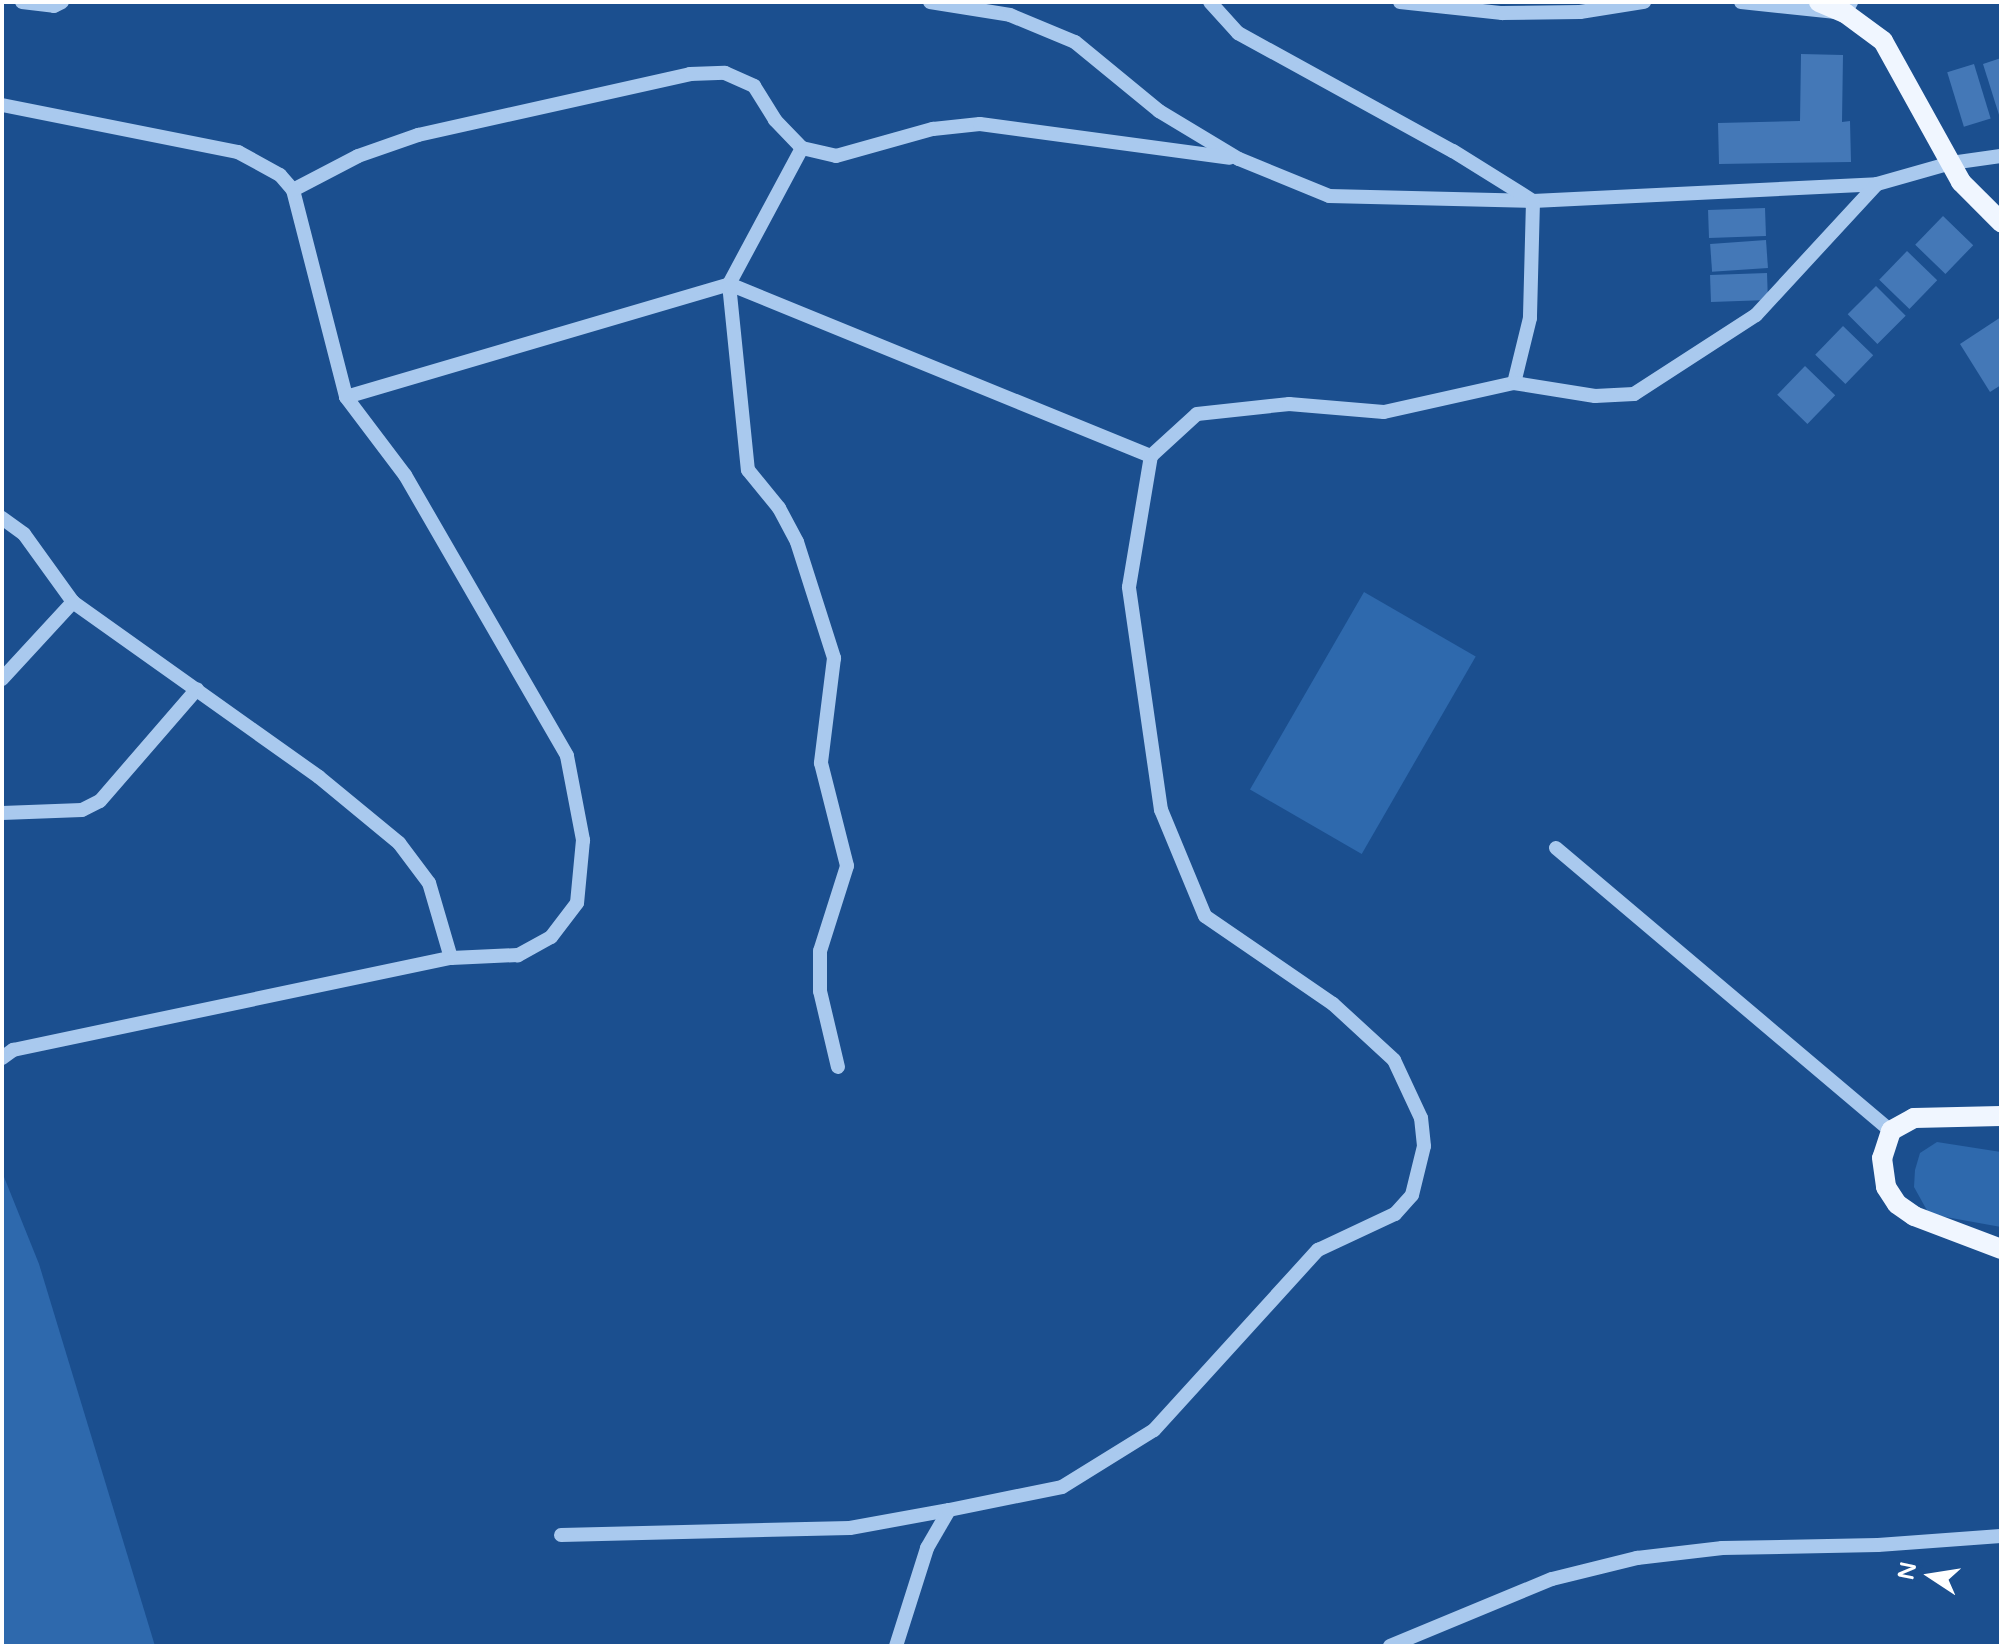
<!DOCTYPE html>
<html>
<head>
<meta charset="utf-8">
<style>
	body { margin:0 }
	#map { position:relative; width:2003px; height:1648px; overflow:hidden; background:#1b4f8f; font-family:"Varela Round",sans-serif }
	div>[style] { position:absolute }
	.green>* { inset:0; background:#2e69ad; transform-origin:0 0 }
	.building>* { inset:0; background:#4478b7; transform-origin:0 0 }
	.minor>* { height:14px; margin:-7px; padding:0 7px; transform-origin:7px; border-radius:7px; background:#a9c9ee }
	.major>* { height:20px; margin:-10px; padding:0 10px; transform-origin:10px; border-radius:10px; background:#f0f6ff }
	span { translate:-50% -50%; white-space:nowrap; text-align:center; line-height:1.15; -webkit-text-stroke:6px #1b4f8f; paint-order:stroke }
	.frame { position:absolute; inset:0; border:4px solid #fff; pointer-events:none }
	.north { position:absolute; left:1891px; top:1536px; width:80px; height:80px; -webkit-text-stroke:6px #1b4f8f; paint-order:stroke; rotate:282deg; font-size:22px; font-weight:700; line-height:32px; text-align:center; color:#fff }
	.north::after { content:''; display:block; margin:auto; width:28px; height:36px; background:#fff; clip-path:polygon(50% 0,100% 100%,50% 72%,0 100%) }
</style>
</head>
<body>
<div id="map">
	<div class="green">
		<div style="left:1364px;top:592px;width:129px;height:228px;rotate:30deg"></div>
		<div style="clip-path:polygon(1937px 1142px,2001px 1152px,2001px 1227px,1929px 1214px,1914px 1187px,1915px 1170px,1920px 1153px)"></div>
		<div style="clip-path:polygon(2px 1172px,39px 1264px,155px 1646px,2px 1646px)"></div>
	</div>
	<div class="building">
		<div style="clip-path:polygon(1801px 54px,1843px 55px,1842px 122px,1850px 121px,1851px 162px,1719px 164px,1718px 123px,1800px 121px)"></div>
		<div style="clip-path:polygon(2001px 58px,2001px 118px,2000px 118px,1983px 64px)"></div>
		<div style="left:1974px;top:64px;width:57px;height:28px;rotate:73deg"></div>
		<div style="left:1765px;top:208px;width:28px;height:57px;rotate:88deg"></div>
		<div style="left:1943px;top:216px;width:42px;height:40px;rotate:44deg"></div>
		<div style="left:1766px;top:240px;width:28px;height:56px;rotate:86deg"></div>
		<div style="left:1907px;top:251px;width:42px;height:40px;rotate:44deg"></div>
		<div style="left:1767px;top:273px;width:27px;height:57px;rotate:88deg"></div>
		<div style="left:1876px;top:286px;width:42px;height:40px;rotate:45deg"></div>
		<div style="clip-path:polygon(2001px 317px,2001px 385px,1990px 392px,1960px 344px)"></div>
		<div style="left:1843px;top:326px;width:42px;height:40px;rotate:44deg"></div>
		<div style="left:1805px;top:366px;width:42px;height:40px;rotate:44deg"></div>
	</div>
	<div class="minor">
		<div style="left:22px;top:2px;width:32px;rotate:7deg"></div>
		<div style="left:54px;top:6px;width:9px;rotate:-27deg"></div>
		<div style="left:930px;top:2px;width:81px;rotate:9.2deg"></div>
		<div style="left:1010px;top:15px;width:70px;rotate:22.6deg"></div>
		<div style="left:1075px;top:42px;width:109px;rotate:39.4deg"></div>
		<div style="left:1159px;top:111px;width:93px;rotate:31deg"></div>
		<div style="left:1239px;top:159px;width:97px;rotate:22.3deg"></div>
		<div style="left:1329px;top:196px;width:204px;rotate:1.4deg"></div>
		<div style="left:1533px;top:201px;width:344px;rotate:-2.8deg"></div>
		<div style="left:1877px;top:184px;width:77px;rotate:-15.8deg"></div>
		<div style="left:1951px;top:163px;width:50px;rotate:-8deg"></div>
		<div style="left:1210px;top:2px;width:42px;rotate:47.9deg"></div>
		<div style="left:1238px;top:33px;width:245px;rotate:28.8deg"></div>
		<div style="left:1453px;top:151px;width:94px;rotate:32deg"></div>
		<div style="left:1533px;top:201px;width:117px;rotate:91.5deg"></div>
		<div style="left:1530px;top:318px;width:67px;rotate:103.8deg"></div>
		<div style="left:1400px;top:2px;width:103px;rotate:6.2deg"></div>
		<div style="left:1502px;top:13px;width:78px;rotate:-0.7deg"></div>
		<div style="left:1580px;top:12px;width:65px;rotate:-8.9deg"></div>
		<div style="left:1741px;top:2px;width:105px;rotate:6deg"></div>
		<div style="left:1845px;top:13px;width:13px;rotate:-61deg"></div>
		<div style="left:2px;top:105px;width:241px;rotate:11.3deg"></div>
		<div style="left:238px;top:152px;width:48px;rotate:28.7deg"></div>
		<div style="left:280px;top:175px;width:20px;rotate:49deg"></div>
		<div style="left:293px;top:190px;width:214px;rotate:75.6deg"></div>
		<div style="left:346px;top:397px;width:98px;rotate:52.9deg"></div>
		<div style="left:405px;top:475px;width:324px;rotate:60deg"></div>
		<div style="left:567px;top:756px;width:86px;rotate:79.2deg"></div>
		<div style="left:583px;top:840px;width:63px;rotate:95.4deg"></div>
		<div style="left:577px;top:903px;width:43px;rotate:127.4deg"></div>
		<div style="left:551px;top:937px;width:38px;rotate:151deg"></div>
		<div style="left:518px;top:955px;width:67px;rotate:177.4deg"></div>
		<div style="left:451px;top:958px;width:78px;rotate:-106.3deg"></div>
		<div style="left:429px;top:883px;width:50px;rotate:-126.9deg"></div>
		<div style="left:399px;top:843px;width:104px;rotate:-140.5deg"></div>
		<div style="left:319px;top:777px;width:302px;rotate:-144.6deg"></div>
		<div style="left:73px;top:602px;width:84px;rotate:-125.8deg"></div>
		<div style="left:24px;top:534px;width:27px;rotate:-144deg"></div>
		<div style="left:802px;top:148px;width:154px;rotate:118.2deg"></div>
		<div style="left:729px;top:284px;width:187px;rotate:84.2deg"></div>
		<div style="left:748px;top:470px;width:49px;rotate:50.8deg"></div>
		<div style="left:779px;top:508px;width:38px;rotate:62deg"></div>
		<div style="left:797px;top:542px;width:122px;rotate:72.3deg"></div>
		<div style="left:834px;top:658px;width:106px;rotate:97.1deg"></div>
		<div style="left:821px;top:763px;width:106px;rotate:75.8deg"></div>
		<div style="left:847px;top:866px;width:89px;rotate:107.6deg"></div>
		<div style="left:820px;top:951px;width:40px;rotate:90deg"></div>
		<div style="left:820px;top:991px;width:78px;rotate:76.7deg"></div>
		<div style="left:293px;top:190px;width:73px;rotate:-27.6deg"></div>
		<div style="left:358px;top:156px;width:64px;rotate:-19.3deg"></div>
		<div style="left:418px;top:135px;width:279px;rotate:-12.6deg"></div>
		<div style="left:690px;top:74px;width:35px;rotate:-2deg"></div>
		<div style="left:725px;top:73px;width:32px;rotate:24deg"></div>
		<div style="left:754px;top:86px;width:40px;rotate:58deg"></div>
		<div style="left:775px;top:120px;width:39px;rotate:46deg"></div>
		<div style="left:802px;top:148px;width:35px;rotate:13deg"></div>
		<div style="left:836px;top:156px;width:101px;rotate:-15.6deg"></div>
		<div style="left:933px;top:129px;width:47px;rotate:-6.1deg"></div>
		<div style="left:980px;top:124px;width:252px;rotate:7.7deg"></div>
		<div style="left:346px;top:397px;width:399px;rotate:-16.4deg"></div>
		<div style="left:729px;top:284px;width:456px;rotate:22.2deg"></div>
		<div style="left:2px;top:679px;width:105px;rotate:-47.3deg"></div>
		<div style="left:2px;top:813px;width:80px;rotate:-2.1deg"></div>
		<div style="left:82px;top:810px;width:20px;rotate:-27deg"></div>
		<div style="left:100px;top:801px;width:148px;rotate:-49.1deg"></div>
		<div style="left:1556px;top:848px;width:439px;rotate:40.2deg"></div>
		<div style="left:2px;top:1058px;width:14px;rotate:-36deg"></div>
		<div style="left:13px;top:1050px;width:448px;rotate:-11.9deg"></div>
		<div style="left:561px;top:1535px;width:289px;rotate:-1.4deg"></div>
		<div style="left:850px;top:1528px;width:101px;rotate:-10.3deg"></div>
		<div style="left:896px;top:1646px;width:103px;rotate:-72.4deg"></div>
		<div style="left:927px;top:1548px;width:44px;rotate:-59.9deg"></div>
		<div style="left:949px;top:1510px;width:115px;rotate:-11.5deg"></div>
		<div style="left:1062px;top:1487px;width:108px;rotate:-31.8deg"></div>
		<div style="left:1154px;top:1430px;width:244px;rotate:-47.7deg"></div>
		<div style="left:1318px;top:1250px;width:85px;rotate:-25.1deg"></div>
		<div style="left:1395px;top:1214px;width:25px;rotate:-48deg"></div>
		<div style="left:1412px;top:1195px;width:50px;rotate:-76.2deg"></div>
		<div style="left:1424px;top:1146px;width:28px;rotate:-96deg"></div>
		<div style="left:1421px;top:1118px;width:64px;rotate:-115deg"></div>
		<div style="left:1394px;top:1060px;width:83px;rotate:-137.4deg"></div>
		<div style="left:1333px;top:1004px;width:155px;rotate:-145.5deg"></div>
		<div style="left:1205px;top:916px;width:115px;rotate:-112.5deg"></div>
		<div style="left:1161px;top:810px;width:225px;rotate:-98.2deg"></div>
		<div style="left:1129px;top:587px;width:133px;rotate:-80.5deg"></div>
		<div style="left:1151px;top:456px;width:62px;rotate:-42.4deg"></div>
		<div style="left:1197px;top:414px;width:93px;rotate:-6.2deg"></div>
		<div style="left:1289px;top:404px;width:95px;rotate:4.8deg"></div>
		<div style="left:1384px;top:412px;width:133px;rotate:-12.6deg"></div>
		<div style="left:1514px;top:383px;width:82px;rotate:9.1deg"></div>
		<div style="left:1595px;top:396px;width:39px;rotate:-3deg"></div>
		<div style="left:1634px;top:394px;width:145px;rotate:-32.9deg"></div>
		<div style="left:1756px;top:315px;width:178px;rotate:-47.3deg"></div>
		<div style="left:1390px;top:1646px;width:175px;rotate:-22.5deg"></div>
		<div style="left:1552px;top:1579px;width:88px;rotate:-13.9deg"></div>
		<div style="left:1637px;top:1558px;width:86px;rotate:-6.7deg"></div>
		<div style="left:1722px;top:1548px;width:156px;rotate:-1.1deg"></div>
		<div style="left:1878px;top:1545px;width:123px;rotate:-4.2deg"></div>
	</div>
	<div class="major">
		<div style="left:1819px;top:2px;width:28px;rotate:23deg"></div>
		<div style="left:1845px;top:13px;width:47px;rotate:36.4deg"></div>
		<div style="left:1883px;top:41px;width:161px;rotate:61deg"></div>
		<div style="left:1961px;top:182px;width:57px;rotate:45deg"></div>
		<div style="left:2001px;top:1116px;width:87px;rotate:178.7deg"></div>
		<div style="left:1914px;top:1118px;width:26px;rotate:151deg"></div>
		<div style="left:1891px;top:1131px;width:28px;rotate:108deg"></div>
		<div style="left:1882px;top:1158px;width:29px;rotate:82deg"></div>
		<div style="left:1886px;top:1187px;width:20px;rotate:57deg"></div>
		<div style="left:1897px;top:1204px;width:21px;rotate:35deg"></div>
		<div style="left:1914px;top:1216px;width:93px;rotate:20.8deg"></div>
	</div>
	<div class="frame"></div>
	<div class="north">N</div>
</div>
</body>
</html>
